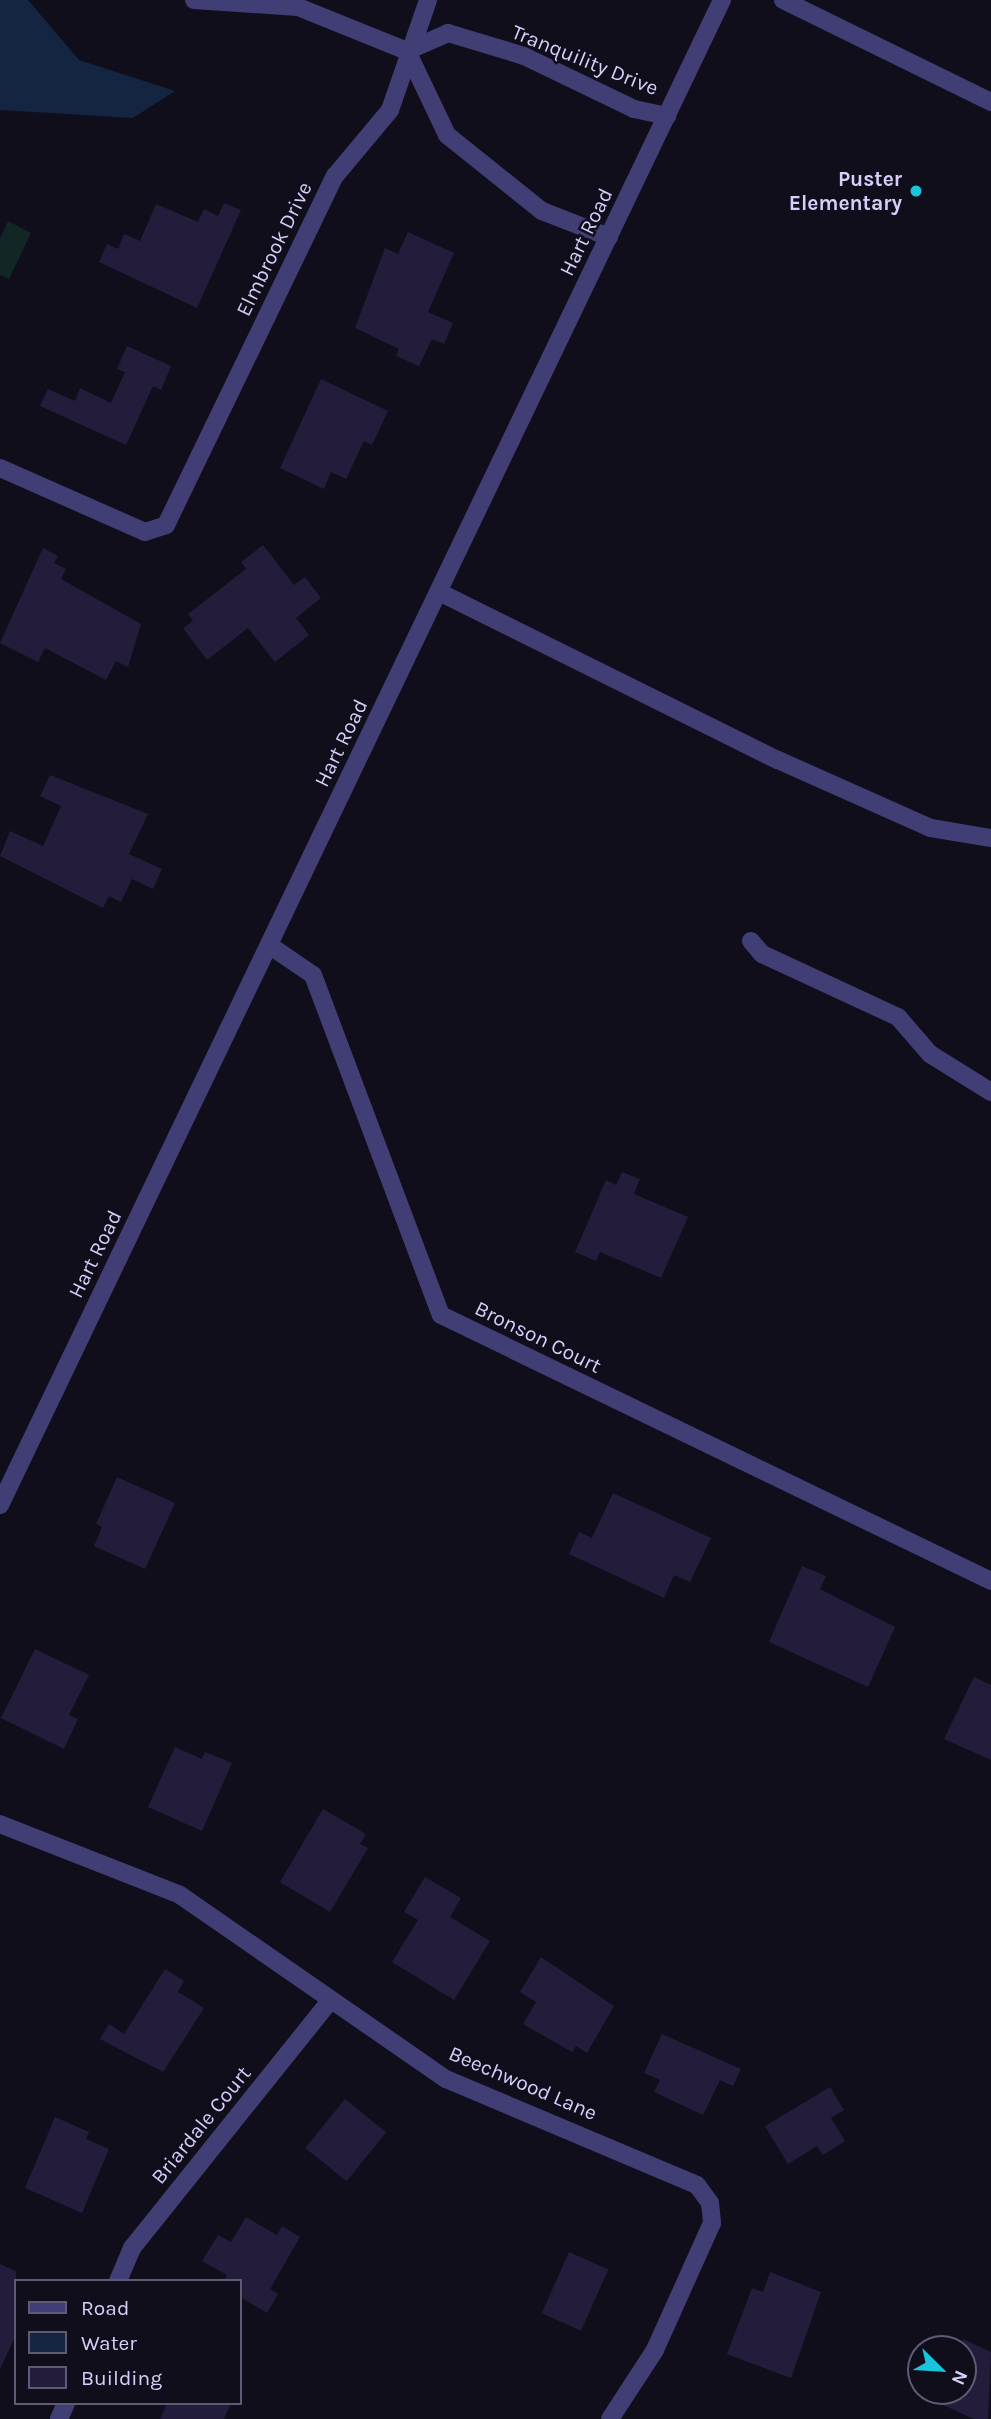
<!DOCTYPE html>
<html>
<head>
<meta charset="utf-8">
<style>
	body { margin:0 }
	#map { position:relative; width:991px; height:2419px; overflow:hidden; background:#110e1c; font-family:Karla,sans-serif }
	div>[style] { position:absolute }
	.green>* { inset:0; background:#122625 }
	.water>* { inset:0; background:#132540 }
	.building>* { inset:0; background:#231c3b; transform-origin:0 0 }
	.minor>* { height:18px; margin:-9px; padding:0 9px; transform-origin:9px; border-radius:9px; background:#413e76 }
	.dots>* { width:19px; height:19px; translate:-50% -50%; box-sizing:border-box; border:4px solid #110e1c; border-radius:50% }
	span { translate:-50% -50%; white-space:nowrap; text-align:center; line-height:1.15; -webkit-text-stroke:5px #110e1c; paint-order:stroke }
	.street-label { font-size:21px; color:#d5cff9 }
	.poi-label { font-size:21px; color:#d5cff9; font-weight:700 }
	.right { translate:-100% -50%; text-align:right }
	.legend { position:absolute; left:14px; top:2279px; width:228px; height:126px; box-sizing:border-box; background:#110e1c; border:2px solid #5f5b74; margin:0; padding:9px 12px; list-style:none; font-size:21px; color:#d5cff9 }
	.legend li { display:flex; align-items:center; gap:14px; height:35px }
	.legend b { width:35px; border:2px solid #5f5b74 }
	.north { position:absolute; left:907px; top:2335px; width:70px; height:70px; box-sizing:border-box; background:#110e1c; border:2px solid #5f5b74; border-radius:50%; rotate:114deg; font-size:19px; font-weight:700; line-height:28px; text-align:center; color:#d5cff9 }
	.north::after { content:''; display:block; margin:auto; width:24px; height:32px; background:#1ac4da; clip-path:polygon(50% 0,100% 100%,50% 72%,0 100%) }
</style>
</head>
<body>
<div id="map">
	<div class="green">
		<div style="clip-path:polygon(8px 221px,31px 233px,9px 279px,0 275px,0 238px)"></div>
	</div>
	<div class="water">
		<div style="clip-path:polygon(0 0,28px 0,79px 60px,175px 91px,133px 118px,0 110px)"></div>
	</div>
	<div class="building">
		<div style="clip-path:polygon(224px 203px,241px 210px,197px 308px,99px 262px,107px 244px,118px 249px,124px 234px,140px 241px,156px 204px,198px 222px,204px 209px,218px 216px)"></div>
		<div style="clip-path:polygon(408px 232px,454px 253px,428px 312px,453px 323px,444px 344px,432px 339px,419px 366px,396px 356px,399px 349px,355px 328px,385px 248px,398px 254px)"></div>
		<div style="clip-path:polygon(127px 346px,171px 366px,161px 390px,153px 386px,126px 445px,40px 406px,48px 389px,75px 401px,80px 388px,111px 403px,125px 372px,117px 369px)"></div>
		<div style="clip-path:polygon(321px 379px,388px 411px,372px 445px,364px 441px,346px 479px,331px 472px,324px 489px,280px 468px)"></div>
		<div style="clip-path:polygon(263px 545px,294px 585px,305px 577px,321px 598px,296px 618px,309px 635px,275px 662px,248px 628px,207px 660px,183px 628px,193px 621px,188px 614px,246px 569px,241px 562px)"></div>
		<div style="clip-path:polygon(43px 548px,58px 556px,54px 563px,66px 569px,61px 579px,141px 624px,128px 667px,116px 661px,106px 680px,45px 648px,38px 662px,0 643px)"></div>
		<div style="clip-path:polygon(50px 775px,148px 814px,129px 854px,162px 869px,153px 889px,132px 879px,121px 902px,109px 896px,103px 908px,0 856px,10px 831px,43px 846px,61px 806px,40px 796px)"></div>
		<div style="clip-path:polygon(622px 1172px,640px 1179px,634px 1194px,688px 1217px,661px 1278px,600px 1252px,596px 1261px,575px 1252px,606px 1180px,616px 1185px)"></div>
		<div style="clip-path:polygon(117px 1477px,175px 1503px,145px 1569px,94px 1546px,102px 1527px,96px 1524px)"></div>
		<div style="clip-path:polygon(613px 1493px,711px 1538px,690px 1582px,674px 1575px,664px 1598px,569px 1554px,579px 1532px,592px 1538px)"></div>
		<div style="clip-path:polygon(802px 1566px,826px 1576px,820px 1589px,895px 1627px,868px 1687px,769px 1642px)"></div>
		<div style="clip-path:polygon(35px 1649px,89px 1675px,69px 1715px,78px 1719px,64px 1749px,1px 1718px)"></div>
		<div style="clip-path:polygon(974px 1677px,991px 1685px,991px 1760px,944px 1739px)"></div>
		<div style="clip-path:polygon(175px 1747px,202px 1759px,205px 1752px,232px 1763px,202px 1831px,148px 1807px)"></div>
		<div style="clip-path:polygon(323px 1809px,366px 1834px,360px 1844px,368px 1848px,330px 1912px,280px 1882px)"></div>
		<div style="clip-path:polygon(425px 1877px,461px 1898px,450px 1917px,490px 1941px,454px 2000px,392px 1962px,418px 1920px,404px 1912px)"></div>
		<div style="clip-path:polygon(541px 1957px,614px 2006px,587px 2053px,576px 2046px,572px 2052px,523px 2024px,536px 2002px,520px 1992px)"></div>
		<div style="clip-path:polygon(165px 1969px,184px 1981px,178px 1992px,204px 2008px,163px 2072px,100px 2039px,109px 2024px,124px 2034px)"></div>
		<div style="clip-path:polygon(662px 2034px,741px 2069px,733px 2086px,720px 2080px,703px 2115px,654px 2092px,660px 2080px,644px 2073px)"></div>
		<div style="clip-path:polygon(830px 2087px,844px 2110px,831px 2118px,845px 2141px,823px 2155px,817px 2146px,788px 2164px,765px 2126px)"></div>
		<div style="left:345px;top:2099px;width:53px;height:63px;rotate:39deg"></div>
		<div style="clip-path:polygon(55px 2117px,89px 2132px,86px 2139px,109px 2149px,82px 2213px,25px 2188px)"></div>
		<div style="clip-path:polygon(246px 2217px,277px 2235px,282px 2226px,300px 2237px,270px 2289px,278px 2294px,267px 2313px,240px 2297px,240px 2281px,224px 2281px,227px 2275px,202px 2261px,218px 2235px,231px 2242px)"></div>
		<div style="left:569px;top:2252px;width:43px;height:67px;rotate:24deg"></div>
		<div style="clip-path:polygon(0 2264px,16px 2271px,16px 2335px,0 2369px)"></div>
		<div style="clip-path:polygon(770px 2272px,821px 2292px,791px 2378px,727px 2354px,752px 2288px,763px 2292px)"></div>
		<div style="clip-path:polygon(963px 2339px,991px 2352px,988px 2419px,974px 2419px,912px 2391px,963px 2391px)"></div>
		<div style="clip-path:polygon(167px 2403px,231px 2403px,224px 2419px,160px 2419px)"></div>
	</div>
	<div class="minor">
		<div style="left:194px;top:0;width:104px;rotate:3.9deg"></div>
		<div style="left:298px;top:7px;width:118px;rotate:22deg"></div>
		<div style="left:407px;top:51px;width:45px;rotate:-23.7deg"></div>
		<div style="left:448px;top:33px;width:79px;rotate:16.8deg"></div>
		<div style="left:524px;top:56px;width:122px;rotate:25.7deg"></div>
		<div style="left:634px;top:109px;width:34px;rotate:12deg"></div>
		<div style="left:783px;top:0;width:232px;rotate:26.1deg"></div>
		<div style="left:407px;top:51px;width:93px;rotate:64.5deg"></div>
		<div style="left:447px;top:135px;width:122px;rotate:38.7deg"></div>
		<div style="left:542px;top:211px;width:72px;rotate:21.2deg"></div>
		<div style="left:0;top:468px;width:158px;rotate:23.8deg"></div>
		<div style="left:145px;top:532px;width:22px;rotate:-18deg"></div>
		<div style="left:166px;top:525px;width:388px;rotate:-64.2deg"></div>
		<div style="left:335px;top:176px;width:86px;rotate:-50.2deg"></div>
		<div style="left:390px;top:110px;width:116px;rotate:-70.9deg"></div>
		<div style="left:439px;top:592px;width:378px;rotate:26.4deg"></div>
		<div style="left:778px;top:760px;width:167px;rotate:24deg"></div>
		<div style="left:931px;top:828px;width:61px;rotate:9.5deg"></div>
		<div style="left:751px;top:941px;width:17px;rotate:50deg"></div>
		<div style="left:762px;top:954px;width:150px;rotate:24.9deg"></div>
		<div style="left:898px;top:1017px;width:49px;rotate:49.1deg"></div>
		<div style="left:930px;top:1054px;width:72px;rotate:31.9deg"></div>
		<div style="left:269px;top:945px;width:53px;rotate:34.3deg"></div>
		<div style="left:313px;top:975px;width:363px;rotate:69.4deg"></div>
		<div style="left:441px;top:1315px;width:611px;rotate:25.81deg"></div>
		<div style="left:0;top:1505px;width:1669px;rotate:-64.37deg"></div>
		<div style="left:0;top:1824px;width:193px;rotate:21.5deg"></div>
		<div style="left:180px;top:1895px;width:323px;rotate:34.7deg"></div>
		<div style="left:446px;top:2079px;width:272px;rotate:22.9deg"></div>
		<div style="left:697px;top:2185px;width:22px;rotate:54deg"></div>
		<div style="left:710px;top:2203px;width:20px;rotate:84deg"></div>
		<div style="left:712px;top:2223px;width:139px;rotate:114.2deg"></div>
		<div style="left:655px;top:2350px;width:82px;rotate:123.1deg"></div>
		<div style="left:118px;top:2281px;width:36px;rotate:-67deg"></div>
		<div style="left:132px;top:2248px;width:315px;rotate:-51.3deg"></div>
		<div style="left:59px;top:2419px;width:17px;rotate:-66deg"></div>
	</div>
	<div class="dots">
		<div style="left:916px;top:191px;background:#1ac4da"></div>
	</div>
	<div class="street-label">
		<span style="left:585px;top:60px;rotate:22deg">Tranquility Drive</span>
		<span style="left:586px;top:232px;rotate:-64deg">Hart Road</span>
		<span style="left:274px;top:249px;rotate:-64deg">Elmbrook Drive</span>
		<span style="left:341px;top:743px;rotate:-64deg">Hart Road</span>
		<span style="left:95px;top:1254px;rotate:-64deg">Hart Road</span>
		<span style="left:538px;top:1337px;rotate:26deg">Bronson Court</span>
		<span style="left:523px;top:2083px;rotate:23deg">Beechwood Lane</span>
		<span style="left:201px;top:2125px;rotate:-51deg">Briardale Court</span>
	</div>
	<div class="poi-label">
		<span class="right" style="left:902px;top:191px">Puster<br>Elementary</span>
	</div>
	<ul class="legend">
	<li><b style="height:9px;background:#413e76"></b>Road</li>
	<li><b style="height:19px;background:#132540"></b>Water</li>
	<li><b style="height:19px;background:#231c3b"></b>Building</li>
	</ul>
	<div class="north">N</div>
</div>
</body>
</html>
